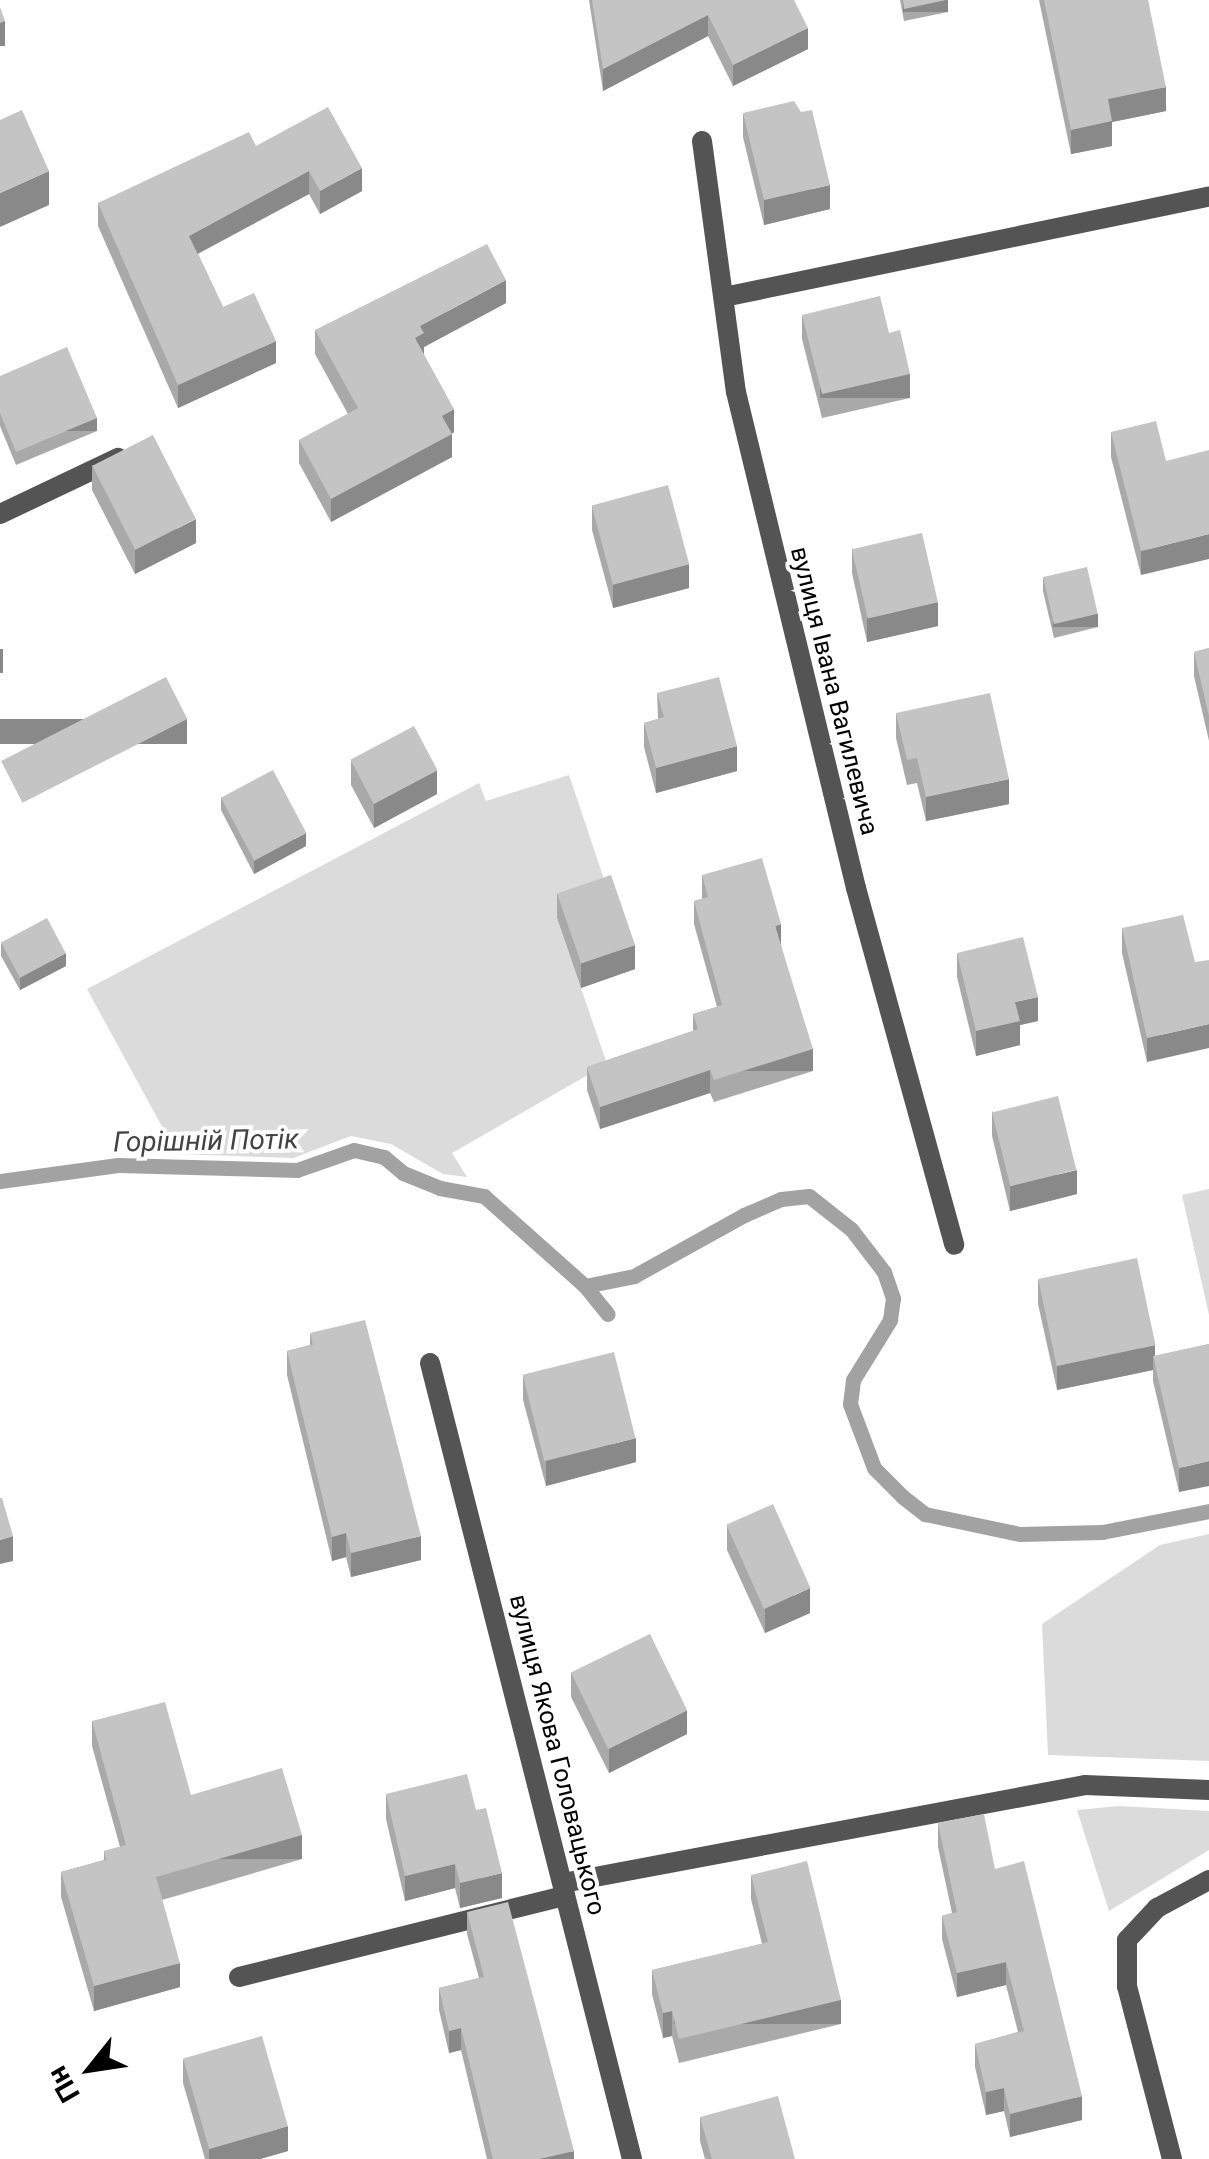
<!DOCTYPE html>
<html>
<head>
<meta charset="utf-8">
<style>
	body { margin:0 }
	#map { position:relative; width:1209px; height:2159px; overflow:hidden; background:#fff; font-family:Roboto,sans-serif }
	div>[style] { position:absolute }
	.green>* { inset:0; background:#dbdbdb }
	.stream>* { height:15px; margin:-7.5px; padding:0 7.5px; transform-origin:7.5px; border-radius:7.5px; background:#a2a2a2 }
	.lane>* { height:20px; margin:-10px; padding:0 10px; transform-origin:10px; border-radius:10px; background:#545454 }
	.street>* { height:20px; margin:-10px; padding:0 10px; transform-origin:10px; border-radius:10px; background:#545454 }
	.wall>* { inset:0; background:#a9a9a9 }
	.shaded-wall>* { inset:0; background:#898989; transform-origin:0 0 }
	.building>* { inset:0; background:#c4c4c4; transform-origin:0 0 }
	span { translate:-50% -50%; white-space:nowrap; text-align:center; line-height:1.15; -webkit-text-stroke:8px #fff; paint-order:stroke }
	.street-label { font-size:25px; color:#000 }
	.water-label { font-size:28px; color:#434343; font-style:italic }
	.north { position:absolute; left:40px; top:2019px; width:100px; height:100px; -webkit-text-stroke:8px #fff; paint-order:stroke; rotate:240deg; font-size:28px; font-weight:700; line-height:40px; text-align:center; color:#000 }
	.north::after { content:''; display:block; margin:auto; width:35px; height:45px; background:#000; clip-path:polygon(50% 0,100% 100%,50% 72%,0 100%) }
</style>
</head>
<body>
<div id="map">
	<div class="green">
		<div style="clip-path:polygon(569px 775px,611px 900px,557px 918px,607px 1064px,452px 1153px,467px 1177px,443px 1174px,391px 1144px,351px 1136px,293px 1158px,177px 1154px,87px 989px,479px 783px,486px 801px)"></div>
		<div style="clip-path:polygon(1209px 1189px,1209px 1315px,1182px 1195px)"></div>
		<div style="clip-path:polygon(1209px 1534px,1209px 1761px,1048px 1755px,1042px 1624px,1160px 1545px)"></div>
		<div style="clip-path:polygon(1119px 1806px,1209px 1811px,1209px 1850px,1109px 1911px,1077px 1810px)"></div>
	</div>
	<div class="stream">
		<div style="left:0;top:1181px;width:119px;rotate:-7.7deg"></div>
		<div style="left:118px;top:1165px;width:179px;rotate:1.6deg"></div>
		<div style="left:297px;top:1170px;width:60px;rotate:-19.3deg"></div>
		<div style="left:354px;top:1150px;width:31px;rotate:13deg"></div>
		<div style="left:384px;top:1157px;width:25px;rotate:40deg"></div>
		<div style="left:403px;top:1173px;width:40px;rotate:22deg"></div>
		<div style="left:440px;top:1188px;width:45px;rotate:10.3deg"></div>
		<div style="left:484px;top:1196px;width:135px;rotate:41.7deg"></div>
		<div style="left:585px;top:1286px;width:50px;rotate:-11.5deg"></div>
		<div style="left:634px;top:1276px;width:126px;rotate:-29deg"></div>
		<div style="left:744px;top:1215px;width:40px;rotate:-23.4deg"></div>
		<div style="left:781px;top:1199px;width:28px;rotate:-6deg"></div>
		<div style="left:809px;top:1196px;width:53px;rotate:38.2deg"></div>
		<div style="left:851px;top:1229px;width:54px;rotate:52.5deg"></div>
		<div style="left:884px;top:1272px;width:28px;rotate:71deg"></div>
		<div style="left:893px;top:1298px;width:22px;rotate:98deg"></div>
		<div style="left:890px;top:1320px;width:70px;rotate:121.7deg"></div>
		<div style="left:853px;top:1380px;width:24px;rotate:97deg"></div>
		<div style="left:850px;top:1404px;width:68px;rotate:69.4deg"></div>
		<div style="left:874px;top:1468px;width:41px;rotate:45deg"></div>
		<div style="left:903px;top:1497px;width:28px;rotate:38deg"></div>
		<div style="left:925px;top:1514px;width:97px;rotate:11.9deg"></div>
		<div style="left:1020px;top:1534px;width:82px;rotate:-1.4deg"></div>
		<div style="left:1102px;top:1532px;width:109px;rotate:-11.1deg"></div>
		<div style="left:585px;top:1286px;width:36px;rotate:51deg"></div>
	</div>
	<div class="lane">
		<div style="left:0;top:514px;width:131px;rotate:-25.4deg"></div>
		<div style="left:239px;top:1977px;width:336px;rotate:-14deg"></div>
	</div>
	<div class="street">
		<div style="left:702px;top:141px;width:253px;rotate:82.3deg"></div>
		<div style="left:736px;top:392px;width:510px;rotate:76.4deg"></div>
		<div style="left:856px;top:888px;width:370px;rotate:74.6deg"></div>
		<div style="left:724px;top:297px;width:495px;rotate:-11.7deg"></div>
		<div style="left:430px;top:1363px;width:821px;rotate:75.76deg"></div>
		<div style="left:563px;top:1883px;width:531px;rotate:-10.63deg"></div>
		<div style="left:1085px;top:1785px;width:124px;rotate:2.3deg"></div>
		<div style="left:1172px;top:2159px;width:179px;rotate:-104.6deg"></div>
		<div style="left:1127px;top:1986px;width:46px;rotate:-90deg"></div>
		<div style="left:1127px;top:1940px;width:44px;rotate:-46.8deg"></div>
		<div style="left:1157px;top:1908px;width:59px;rotate:-28.3deg"></div>
	</div>
	<div class="wall">
		<div style="clip-path:polygon(589px 0,794px 0,808px 49px,733px 86px,708px 36px,603px 91px)"></div>
		<div style="clip-path:polygon(900px 0,948px 0,948px 12px,904px 21px)"></div>
		<div style="clip-path:polygon(1039px 0,1148px 0,1166px 111px,1112px 122px,1112px 146px,1071px 154px)"></div>
		<div style="clip-path:polygon(743px 113px,830px 209px,764px 225px,743px 137px)"></div>
		<div style="clip-path:polygon(256px 146px,362px 191px,320px 214px,309px 194px,198px 254px,223px 307px,276px 363px,178px 408px,98px 226px,98px 203px)"></div>
		<div style="clip-path:polygon(506px 303px,424px 347px,424px 355px,454px 432px,452px 434px,452px 457px,331px 522px,299px 463px,299px 440px,348px 414px,315px 354px,315px 330px)"></div>
		<div style="clip-path:polygon(802px 315px,889px 333px,910px 398px,822px 418px,802px 339px)"></div>
		<div style="clip-path:polygon(0 376px,97px 431px,16px 465px,0 426px)"></div>
		<div style="clip-path:polygon(1111px 432px,1166px 461px,1141px 575px,1111px 457px)"></div>
		<div style="clip-path:polygon(92px 465px,196px 543px,135px 574px,92px 490px)"></div>
		<div style="clip-path:polygon(592px 505px,689px 588px,613px 608px,592px 530px)"></div>
		<div style="clip-path:polygon(852px 548px,938px 626px,867px 642px,852px 573px)"></div>
		<div style="clip-path:polygon(1043px 578px,1098px 627px,1054px 638px,1043px 591px)"></div>
		<div style="clip-path:polygon(1209px 648px,1209px 741px,1194px 676px,1194px 652px)"></div>
		<div style="clip-path:polygon(657px 693px,737px 771px,656px 793px,644px 747px,644px 723px,658px 719px)"></div>
		<div style="clip-path:polygon(896px 713px,1009px 804px,926px 821px,917px 783px,907px 785px,896px 738px)"></div>
		<div style="clip-path:polygon(351px 761px,437px 794px,374px 828px,351px 785px)"></div>
		<div style="clip-path:polygon(221px 797px,306px 846px,254px 874px,221px 810px)"></div>
		<div style="clip-path:polygon(702px 875px,781px 945px,813px 1071px,714px 1102px,710px 1093px,600px 1129px,587px 1090px,587px 1067px,693px 1031px,693px 1014px,717px 1007px,694px 924px,694px 901px,702px 899px)"></div>
		<div style="clip-path:polygon(557px 893px,635px 969px,581px 988px,557px 918px)"></div>
		<div style="clip-path:polygon(1122px 928px,1195px 962px,1147px 1062px,1122px 953px)"></div>
		<div style="clip-path:polygon(1px 943px,66px 966px,20px 990px,1px 956px)"></div>
		<div style="clip-path:polygon(957px 953px,1038px 1021px,1020px 1025px,1020px 1045px,976px 1056px,957px 977px)"></div>
		<div style="clip-path:polygon(992px 1111px,1077px 1194px,1010px 1211px,992px 1136px)"></div>
		<div style="clip-path:polygon(1038px 1280px,1155px 1356px,1209px 1344px,1179px 1492px,1153px 1381px,1153px 1370px,1057px 1390px,1038px 1304px)"></div>
		<div style="clip-path:polygon(310px 1333px,421px 1560px,351px 1577px,346px 1557px,332px 1561px,287px 1375px,287px 1351px,310px 1345px)"></div>
		<div style="clip-path:polygon(523px 1376px,636px 1462px,546px 1486px,523px 1400px)"></div>
		<div style="clip-path:polygon(727px 1525px,810px 1613px,765px 1633px,727px 1550px)"></div>
		<div style="clip-path:polygon(571px 1673px,687px 1734px,609px 1773px,571px 1697px)"></div>
		<div style="clip-path:polygon(92px 1721px,191px 1795px,302px 1859px,162px 1900px,180px 1987px,94px 2011px,61px 1897px,61px 1872px,104px 1860px,104px 1851px,120px 1847px,92px 1746px)"></div>
		<div style="clip-path:polygon(386px 1794px,502px 1898px,460px 1908px,455px 1888px,405px 1901px,386px 1819px)"></div>
		<div style="clip-path:polygon(938px 1823px,995px 1869px,1082px 2120px,1010px 2137px,1004px 2111px,986px 2115px,975px 2067px,975px 2044px,1018px 2032px,1006px 1985px,957px 1997px,942px 1939px,942px 1916px,952px 1913px,938px 1847px)"></div>
		<div style="clip-path:polygon(751px 1875px,841px 2024px,679px 2063px,672px 2036px,663px 2038px,652px 1994px,652px 1970px,762px 1944px,751px 1899px)"></div>
		<div style="clip-path:polygon(467px 1912px,574px 2159px,487px 2159px,461px 2050px,449px 2053px,439px 2010px,439px 1988px,479px 1978px,467px 1934px)"></div>
		<div style="clip-path:polygon(183px 2059px,288px 2151px,260px 2159px,205px 2159px,183px 2083px)"></div>
		<div style="clip-path:polygon(700px 2117px,795px 2159px,705px 2159px,700px 2141px)"></div>
	</div>
	<div class="shaded-wall">
		<div style="left:948px;top:0;width:12px;height:45px;rotate:90deg"></div>
		<div style="clip-path:polygon(708px 15px,708px 36px,603px 91px,603px 69px)"></div>
		<div style="left:5px;top:21px;width:25px;height:5px;rotate:90deg"></div>
		<div style="clip-path:polygon(808px 28px,808px 49px,733px 86px,733px 65px)"></div>
		<div style="clip-path:polygon(1166px 87px,1166px 111px,1112px 122px,1112px 146px,1071px 154px,1071px 130px,1108px 99px)"></div>
		<div style="clip-path:polygon(362px 168px,362px 191px,320px 214px,320px 191px)"></div>
		<div style="clip-path:polygon(49px 171px,49px 205px,0 227px,0 193px)"></div>
		<div style="clip-path:polygon(309px 171px,309px 194px,189px 258px,189px 236px)"></div>
		<div style="clip-path:polygon(830px 185px,830px 209px,764px 225px,764px 200px)"></div>
		<div style="clip-path:polygon(506px 280px,506px 303px,424px 347px,424px 356px,415px 338px,420px 326px)"></div>
		<div style="clip-path:polygon(276px 341px,276px 363px,178px 408px,178px 385px)"></div>
		<div style="left:910px;top:374px;width:24px;height:90px;rotate:90deg"></div>
		<div style="clip-path:polygon(454px 409px,454px 432px,448px 436px,452px 434px,452px 457px,331px 522px,331px 499px,442px 416px)"></div>
		<div style="left:97px;top:418px;width:13px;height:88px;rotate:90deg"></div>
		<div style="clip-path:polygon(196px 519px,196px 543px,135px 574px,135px 550px)"></div>
		<div style="clip-path:polygon(1209px 534px,1209px 559px,1141px 575px,1141px 551px)"></div>
		<div style="clip-path:polygon(689px 564px,689px 588px,613px 608px,613px 584px)"></div>
		<div style="clip-path:polygon(938px 602px,938px 626px,867px 642px,867px 617px)"></div>
		<div style="left:1098px;top:614px;width:13px;height:45px;rotate:90deg"></div>
		<div style="left:3px;top:649px;width:24px;height:3px;rotate:90deg"></div>
		<div style="left:187px;top:719px;width:25px;height:209px;rotate:90deg"></div>
		<div style="clip-path:polygon(737px 746px,737px 771px,656px 793px,656px 768px)"></div>
		<div style="clip-path:polygon(437px 770px,437px 794px,374px 828px,374px 804px)"></div>
		<div style="clip-path:polygon(1009px 779px,1009px 804px,926px 821px,926px 797px)"></div>
		<div style="clip-path:polygon(306px 833px,306px 846px,254px 874px,254px 861px)"></div>
		<div style="clip-path:polygon(781px 924px,781px 947px,775px 926px)"></div>
		<div style="clip-path:polygon(635px 945px,635px 969px,581px 988px,581px 963px)"></div>
		<div style="clip-path:polygon(66px 953px,66px 966px,20px 990px,20px 978px)"></div>
		<div style="clip-path:polygon(1038px 997px,1038px 1021px,1020px 1025px,1020px 1045px,976px 1056px,976px 1031px,1015px 1002px)"></div>
		<div style="clip-path:polygon(1209px 1024px,1209px 1048px,1147px 1062px,1147px 1038px)"></div>
		<div style="left:813px;top:1049px;width:22px;height:104px;rotate:90deg"></div>
		<div style="clip-path:polygon(710px 1070px,710px 1093px,600px 1129px,600px 1107px)"></div>
		<div style="clip-path:polygon(1077px 1170px,1077px 1194px,1010px 1211px,1010px 1186px)"></div>
		<div style="clip-path:polygon(1155px 1345px,1155px 1367px,1153px 1356px,1153px 1370px,1057px 1390px,1057px 1366px)"></div>
		<div style="clip-path:polygon(636px 1438px,636px 1462px,546px 1486px,546px 1461px)"></div>
		<div style="clip-path:polygon(1209px 1461px,1209px 1486px,1179px 1492px,1179px 1468px)"></div>
		<div style="clip-path:polygon(346px 1533px,346px 1557px,332px 1561px,332px 1537px)"></div>
		<div style="clip-path:polygon(13px 1536px,13px 1561px,0 1564px,0 1540px)"></div>
		<div style="clip-path:polygon(421px 1536px,421px 1560px,351px 1577px,351px 1553px)"></div>
		<div style="clip-path:polygon(810px 1588px,810px 1613px,765px 1633px,765px 1609px)"></div>
		<div style="clip-path:polygon(687px 1710px,687px 1734px,609px 1773px,609px 1749px)"></div>
		<div style="left:302px;top:1835px;width:24px;height:152px;rotate:90deg"></div>
		<div style="clip-path:polygon(455px 1864px,455px 1888px,405px 1901px,405px 1876px)"></div>
		<div style="clip-path:polygon(502px 1873px,502px 1898px,460px 1908px,460px 1883px)"></div>
		<div style="clip-path:polygon(1006px 1962px,1006px 1985px,957px 1997px,957px 1973px)"></div>
		<div style="clip-path:polygon(180px 1963px,180px 1987px,94px 2011px,94px 1986px)"></div>
		<div style="left:841px;top:2000px;width:24px;height:167px;rotate:90deg"></div>
		<div style="clip-path:polygon(672px 2011px,672px 2036px,663px 2038px,663px 2013px)"></div>
		<div style="clip-path:polygon(461px 2028px,461px 2050px,449px 2053px,449px 2031px)"></div>
		<div style="clip-path:polygon(1004px 2088px,1004px 2111px,986px 2115px,986px 2092px)"></div>
		<div style="clip-path:polygon(1082px 2096px,1082px 2120px,1010px 2137px,1010px 2114px)"></div>
		<div style="clip-path:polygon(288px 2126px,288px 2151px,260px 2159px,209px 2159px,209px 2149px)"></div>
		<div style="clip-path:polygon(574px 2151px,574px 2159px,539px 2159px)"></div>
	</div>
	<div class="building">
		<div style="clip-path:polygon(592px 0,794px 0,808px 28px,733px 65px,708px 15px,603px 69px)"></div>
		<div style="clip-path:polygon(903px 0,946px 0,904px 9px)"></div>
		<div style="clip-path:polygon(1044px 0,1148px 0,1166px 87px,1108px 99px,1112px 121px,1071px 130px)"></div>
		<div style="clip-path:polygon(0 7px,5px 21px,0 23px)"></div>
		<div style="clip-path:polygon(794px 101px,801px 112px,812px 110px,830px 185px,764px 200px,743px 113px)"></div>
		<div style="clip-path:polygon(328px 107px,362px 168px,320px 191px,309px 171px,189px 236px,223px 307px,254px 293px,276px 341px,178px 385px,98px 203px,249px 132px,256px 146px)"></div>
		<div style="clip-path:polygon(22px 110px,49px 171px,0 193px,0 120px)"></div>
		<div style="clip-path:polygon(487px 244px,506px 280px,420px 326px,424px 333px,415px 338px,454px 409px,442px 416px,452px 434px,331px 499px,299px 440px,358px 408px,315px 330px)"></div>
		<div style="clip-path:polygon(880px 296px,889px 333px,900px 330px,910px 374px,822px 394px,802px 315px)"></div>
		<div style="clip-path:polygon(67px 347px,97px 418px,16px 452px,0 413px,0 376px)"></div>
		<div style="clip-path:polygon(1156px 421px,1166px 461px,1209px 450px,1209px 534px,1141px 551px,1111px 432px)"></div>
		<div style="left:153px;top:435px;width:94px;height:68px;rotate:63deg"></div>
		<div style="left:668px;top:485px;width:82px;height:79px;rotate:75deg"></div>
		<div style="left:922px;top:533px;width:71px;height:72px;rotate:77deg"></div>
		<div style="left:1087px;top:567px;width:48px;height:45px;rotate:77deg"></div>
		<div style="clip-path:polygon(1209px 648px,1209px 716px,1194px 652px)"></div>
		<div style="left:166px;top:677px;width:47px;height:185px;rotate:63deg"></div>
		<div style="clip-path:polygon(719px 677px,737px 746px,656px 768px,644px 723px,664px 717px,657px 693px)"></div>
		<div style="clip-path:polygon(990px 693px,1009px 779px,926px 797px,917px 758px,907px 760px,896px 713px)"></div>
		<div style="left:414px;top:726px;width:50px;height:72px;rotate:62deg"></div>
		<div style="left:273px;top:770px;width:71px;height:59px;rotate:62deg"></div>
		<div style="clip-path:polygon(762px 858px,781px 924px,775px 926px,813px 1049px,714px 1080px,710px 1070px,600px 1107px,587px 1067px,698px 1029px,693px 1014px,722px 1005px,694px 901px,708px 897px,702px 875px)"></div>
		<div style="left:611px;top:875px;width:74px;height:57px;rotate:71deg"></div>
		<div style="clip-path:polygon(1183px 915px,1195px 962px,1209px 960px,1209px 1024px,1147px 1038px,1122px 928px)"></div>
		<div style="left:47px;top:918px;width:40px;height:52px;rotate:62deg"></div>
		<div style="clip-path:polygon(1023px 937px,1038px 997px,1015px 1002px,1020px 1021px,976px 1031px,957px 953px)"></div>
		<div style="left:1058px;top:1096px;width:76px;height:68px;rotate:76deg"></div>
		<div style="left:1137px;top:1258px;width:89px;height:101px;rotate:78deg"></div>
		<div style="clip-path:polygon(365px 1320px,421px 1536px,351px 1553px,346px 1533px,332px 1537px,287px 1351px,313px 1345px,310px 1333px)"></div>
		<div style="clip-path:polygon(1209px 1344px,1209px 1461px,1179px 1468px,1153px 1356px)"></div>
		<div style="left:614px;top:1352px;width:89px;height:94px;rotate:76deg"></div>
		<div style="clip-path:polygon(0 1498px,2px 1498px,13px 1536px,0 1540px)"></div>
		<div style="left:773px;top:1504px;width:92px;height:51px;rotate:66deg"></div>
		<div style="left:650px;top:1634px;width:85px;height:88px;rotate:64deg"></div>
		<div style="clip-path:polygon(165px 1702px,191px 1795px,282px 1768px,302px 1835px,156px 1877px,180px 1963px,94px 1986px,61px 1872px,106px 1860px,104px 1851px,126px 1845px,92px 1721px)"></div>
		<div style="clip-path:polygon(467px 1774px,476px 1810px,486px 1808px,502px 1873px,460px 1883px,455px 1864px,405px 1876px,386px 1794px)"></div>
		<div style="clip-path:polygon(984px 1814px,995px 1869px,1024px 1861px,1082px 2096px,1010px 2114px,1004px 2088px,986px 2092px,975px 2044px,1024px 2031px,1006px 1962px,957px 1973px,942px 1916px,957px 1912px,938px 1823px)"></div>
		<div style="clip-path:polygon(807px 1861px,841px 2000px,679px 2039px,672px 2011px,663px 2013px,652px 1970px,768px 1942px,751px 1875px)"></div>
		<div style="clip-path:polygon(508px 1902px,574px 2151px,539px 2159px,493px 2159px,461px 2028px,449px 2031px,439px 1988px,484px 1977px,467px 1912px)"></div>
		<div style="left:262px;top:2036px;width:94px;height:82px;rotate:74deg"></div>
		<div style="clip-path:polygon(778px 2096px,795px 2159px,712px 2159px,700px 2117px)"></div>
	</div>
	<div class="street-label">
		<span style="left:834px;top:691px;rotate:76deg">вулиця Івана Вагилевича</span>
		<span style="left:557px;top:1755px;rotate:76deg">вулиця Якова Головацького</span>
	</div>
	<div class="water-label">
		<span style="left:206px;top:1141px;rotate:-1deg">Горішній Потік</span>
	</div>
	<div class="north">Пн</div>
</div>
</body>
</html>
